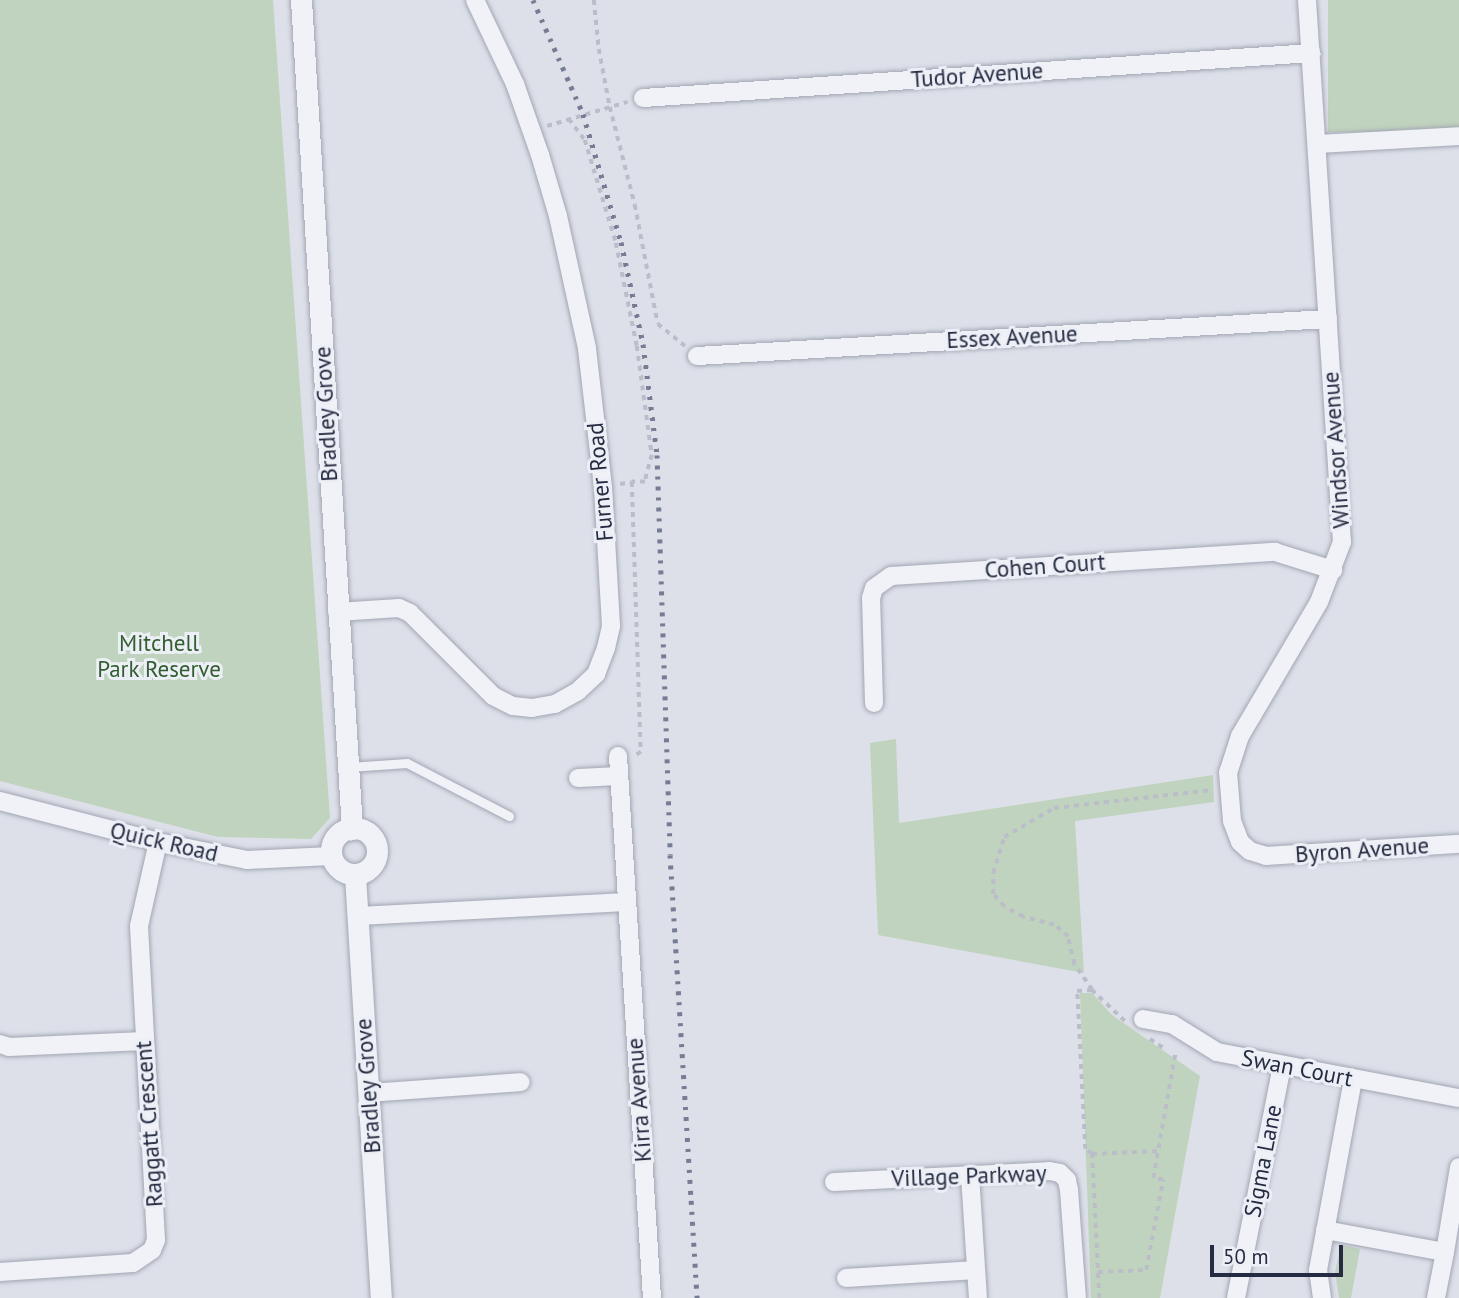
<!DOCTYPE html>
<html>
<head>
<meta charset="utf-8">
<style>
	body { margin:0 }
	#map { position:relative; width:1459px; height:1298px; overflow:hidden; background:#dde0e9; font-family:"PT Sans",sans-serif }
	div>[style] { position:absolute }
	.green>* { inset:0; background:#c0d3be; transform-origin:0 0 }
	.path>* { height:3.5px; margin-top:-1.75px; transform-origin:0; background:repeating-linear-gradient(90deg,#bbbec8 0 5px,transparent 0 10px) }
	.roads { filter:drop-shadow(0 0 2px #a2a6b3) drop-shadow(0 0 2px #a2a6b3) }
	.service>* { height:9px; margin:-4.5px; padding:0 4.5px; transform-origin:4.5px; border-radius:4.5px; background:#f0f2f7 }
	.minor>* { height:18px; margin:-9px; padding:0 9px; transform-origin:9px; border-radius:9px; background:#f0f2f7 }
	.tertiary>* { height:21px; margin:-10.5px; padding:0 10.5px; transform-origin:10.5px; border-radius:10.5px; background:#f0f2f7 }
	.tertiary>.ring { margin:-10.5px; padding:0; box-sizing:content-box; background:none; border:21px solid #f0f2f7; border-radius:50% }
	.rail>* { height:5px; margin-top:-2.5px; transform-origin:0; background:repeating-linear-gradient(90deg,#757c94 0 3.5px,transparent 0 10.5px) }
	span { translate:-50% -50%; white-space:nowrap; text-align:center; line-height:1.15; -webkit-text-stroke:6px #edeff6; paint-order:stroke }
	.street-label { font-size:23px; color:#252b41 }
	.park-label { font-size:23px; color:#335e31 }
	.scale { position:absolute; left:1210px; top:1245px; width:133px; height:32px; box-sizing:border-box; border:4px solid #252b41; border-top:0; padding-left:9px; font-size:21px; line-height:24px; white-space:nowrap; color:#252b41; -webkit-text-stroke:5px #edeff6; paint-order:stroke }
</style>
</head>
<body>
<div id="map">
	<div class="green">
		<div style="clip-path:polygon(0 0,273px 0,330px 818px,311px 839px,218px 837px,0 781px)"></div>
		<div style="left:1328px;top:0;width:131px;height:132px"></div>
		<div style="clip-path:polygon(896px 739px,899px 823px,1213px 775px,1214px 802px,1075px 821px,1084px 973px,878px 935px,870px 743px)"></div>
		<div style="clip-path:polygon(1080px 993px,1092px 993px,1112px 1015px,1200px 1076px,1160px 1298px,1091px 1298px)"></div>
		<div style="clip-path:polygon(1341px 1245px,1360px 1249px,1351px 1298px,1339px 1298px,1335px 1272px)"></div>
	</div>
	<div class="path">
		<div style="left:594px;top:0;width:49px;rotate:84.2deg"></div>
		<div style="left:599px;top:49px;width:59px;rotate:79.3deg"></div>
		<div style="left:610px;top:107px;width:101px;rotate:75.7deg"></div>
		<div style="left:635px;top:205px;width:121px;rotate:79.1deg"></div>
		<div style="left:658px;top:324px;width:35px;rotate:39deg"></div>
		<div style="left:569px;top:119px;width:26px;rotate:53deg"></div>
		<div style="left:585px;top:140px;width:108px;rotate:73.2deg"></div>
		<div style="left:616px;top:243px;width:105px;rotate:78.5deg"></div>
		<div style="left:637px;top:346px;width:110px;rotate:82.2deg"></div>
		<div style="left:652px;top:455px;width:28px;rotate:105deg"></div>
		<div style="left:645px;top:482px;width:13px;rotate:180deg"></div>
		<div style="left:547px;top:126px;width:84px;rotate:-16.7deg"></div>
		<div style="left:620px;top:484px;width:12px;rotate:-9deg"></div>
		<div style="left:632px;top:482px;width:270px;rotate:88.1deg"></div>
		<div style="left:641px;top:752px;width:7px;rotate:146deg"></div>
		<div style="left:1092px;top:990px;width:47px;rotate:43.3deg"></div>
		<div style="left:1150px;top:1039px;width:18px;rotate:34deg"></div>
		<div style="left:1092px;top:1154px;width:65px;rotate:-2.6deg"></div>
		<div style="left:1098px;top:1272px;width:48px;rotate:-2.4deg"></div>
		<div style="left:1146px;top:1270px;width:92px;rotate:-79.3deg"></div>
		<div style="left:1163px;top:1180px;width:10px;rotate:-169deg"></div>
		<div style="left:1153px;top:1178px;width:125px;rotate:-79.9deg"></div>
		<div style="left:1099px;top:1298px;width:144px;rotate:-92.8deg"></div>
		<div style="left:1092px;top:1154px;width:9px;rotate:-144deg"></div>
		<div style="left:1085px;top:1149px;width:158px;rotate:-92.9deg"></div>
		<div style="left:1077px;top:991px;width:15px;rotate:-4deg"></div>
		<div style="left:1092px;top:990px;width:32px;rotate:-125deg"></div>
		<div style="left:1074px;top:964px;width:28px;rotate:-103deg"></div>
		<div style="left:1068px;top:937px;width:18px;rotate:-139deg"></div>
		<div style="left:1054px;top:925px;width:32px;rotate:-166deg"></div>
		<div style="left:1023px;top:917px;width:21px;rotate:-152deg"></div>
		<div style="left:1004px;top:907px;width:17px;rotate:-130deg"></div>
		<div style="left:993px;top:894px;width:21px;rotate:-90deg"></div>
		<div style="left:993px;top:873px;width:38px;rotate:-73deg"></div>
		<div style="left:1004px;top:837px;width:58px;rotate:-30.1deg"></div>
		<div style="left:1054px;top:808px;width:159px;rotate:-6.5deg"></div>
	</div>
	<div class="roads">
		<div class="service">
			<div style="left:349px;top:767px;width:58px;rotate:-3.9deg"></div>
			<div style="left:407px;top:763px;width:115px;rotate:27.5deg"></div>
		</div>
		<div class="minor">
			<div style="left:1307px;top:0;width:543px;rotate:86.31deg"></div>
			<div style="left:1342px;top:542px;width:64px;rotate:111deg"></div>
			<div style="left:1319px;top:602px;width:156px;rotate:120.5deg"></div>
			<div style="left:1240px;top:736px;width:38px;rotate:108deg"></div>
			<div style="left:1228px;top:772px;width:49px;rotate:85.3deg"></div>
			<div style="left:1232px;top:821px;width:22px;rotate:69deg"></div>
			<div style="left:1240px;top:842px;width:13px;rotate:42deg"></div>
			<div style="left:1250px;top:851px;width:17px;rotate:17deg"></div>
			<div style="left:1266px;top:856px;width:193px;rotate:-3.6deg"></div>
			<div style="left:643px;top:98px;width:670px;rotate:-3.85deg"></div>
			<div style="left:1318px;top:144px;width:141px;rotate:-3.2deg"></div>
			<div style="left:697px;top:356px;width:632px;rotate:-3.36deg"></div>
			<div style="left:337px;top:612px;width:62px;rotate:-3.7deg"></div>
			<div style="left:399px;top:608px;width:12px;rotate:24deg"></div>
			<div style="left:410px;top:613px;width:117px;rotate:45deg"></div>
			<div style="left:493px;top:696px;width:22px;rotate:27deg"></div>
			<div style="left:513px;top:706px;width:19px;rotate:6deg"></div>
			<div style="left:532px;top:708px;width:23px;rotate:-10deg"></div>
			<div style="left:555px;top:704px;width:26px;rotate:-29deg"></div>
			<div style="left:578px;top:691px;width:25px;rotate:-43deg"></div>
			<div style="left:596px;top:674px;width:28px;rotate:-69deg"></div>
			<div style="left:606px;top:648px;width:23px;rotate:-77deg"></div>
			<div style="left:611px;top:626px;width:139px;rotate:-93.3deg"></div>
			<div style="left:603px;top:487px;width:140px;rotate:-96.6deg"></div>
			<div style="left:587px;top:348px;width:135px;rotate:-102.4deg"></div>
			<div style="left:558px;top:216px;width:64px;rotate:-106.4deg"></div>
			<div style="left:540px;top:155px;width:75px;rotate:-109.4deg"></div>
			<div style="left:515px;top:84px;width:93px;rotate:-115.5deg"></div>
			<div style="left:874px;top:703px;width:105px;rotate:-91.6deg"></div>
			<div style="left:871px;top:598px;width:10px;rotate:-73deg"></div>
			<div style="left:874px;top:588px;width:21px;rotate:-35deg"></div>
			<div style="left:891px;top:576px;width:385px;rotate:-3.6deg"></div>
			<div style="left:1275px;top:552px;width:61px;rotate:17.2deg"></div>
			<div style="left:618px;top:756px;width:543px;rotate:86.41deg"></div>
			<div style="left:578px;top:778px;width:41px;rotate:-2.8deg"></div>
			<div style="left:0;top:801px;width:163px;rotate:14.5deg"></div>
			<div style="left:158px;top:842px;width:91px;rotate:11.4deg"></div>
			<div style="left:247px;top:860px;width:84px;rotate:-2.7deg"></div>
			<div style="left:358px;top:916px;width:269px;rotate:-3deg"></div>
			<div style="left:1143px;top:1019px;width:29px;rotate:10deg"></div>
			<div style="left:1172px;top:1024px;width:53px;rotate:31.9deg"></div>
			<div style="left:1217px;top:1052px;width:246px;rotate:10.8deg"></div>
			<div style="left:0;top:1044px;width:9px;rotate:18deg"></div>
			<div style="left:9px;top:1047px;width:135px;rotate:-2.5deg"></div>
			<div style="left:369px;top:1093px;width:152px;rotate:-4.1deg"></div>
			<div style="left:970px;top:1175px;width:123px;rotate:86.3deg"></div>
			<div style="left:834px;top:1182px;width:215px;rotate:-2.9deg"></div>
			<div style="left:1049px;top:1171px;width:11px;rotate:10deg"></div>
			<div style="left:1060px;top:1173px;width:10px;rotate:45deg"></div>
			<div style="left:1067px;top:1180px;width:10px;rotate:79deg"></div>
			<div style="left:1069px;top:1190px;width:108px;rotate:85.8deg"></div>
			<div style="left:1325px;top:1230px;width:122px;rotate:10.4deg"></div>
			<div style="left:1445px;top:1252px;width:47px;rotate:101.1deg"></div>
			<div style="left:1445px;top:1252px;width:86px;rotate:-80.6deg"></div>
			<div style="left:0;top:1272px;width:133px;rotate:-3.9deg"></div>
			<div style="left:133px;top:1263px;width:23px;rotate:-34deg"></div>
			<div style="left:152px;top:1250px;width:11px;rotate:-68deg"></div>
			<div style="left:156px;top:1240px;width:314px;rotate:-93.1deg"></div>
			<div style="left:139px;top:926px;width:86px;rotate:-77.3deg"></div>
			<div style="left:846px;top:1278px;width:130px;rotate:-3.5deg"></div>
			<div style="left:1236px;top:1298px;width:237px;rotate:-78.8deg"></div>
			<div style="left:1322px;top:1298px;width:28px;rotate:-98deg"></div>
			<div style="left:1318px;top:1270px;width:193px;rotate:-79.6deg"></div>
		</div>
		<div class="tertiary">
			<div style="left:301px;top:0;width:831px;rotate:86.48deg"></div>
			<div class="ring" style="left:331px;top:828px;width:25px;height:25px"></div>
			<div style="left:355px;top:875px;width:424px;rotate:86.5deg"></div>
		</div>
	</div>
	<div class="rail">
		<div style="left:533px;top:0;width:124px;rotate:66.3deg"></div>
		<div style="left:583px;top:114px;width:134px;rotate:73.5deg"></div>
		<div style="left:621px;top:242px;width:104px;rotate:77.8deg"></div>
		<div style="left:643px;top:344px;width:112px;rotate:82.8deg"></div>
		<div style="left:657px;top:455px;width:400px;rotate:88.1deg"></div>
		<div style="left:670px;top:855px;width:444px;rotate:86.5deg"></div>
	</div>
	<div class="street-label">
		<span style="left:977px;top:75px;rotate:-4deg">Tudor Avenue</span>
		<span style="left:1012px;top:337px;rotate:-3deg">Essex Avenue</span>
		<span style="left:326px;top:414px;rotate:-93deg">Bradley Grove</span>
		<span style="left:1336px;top:450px;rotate:-94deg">Windsor Avenue</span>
		<span style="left:600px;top:482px;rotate:-95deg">Furner Road</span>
		<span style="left:1045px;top:566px;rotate:-4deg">Cohen Court</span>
		<span style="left:164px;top:842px;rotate:13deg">Quick Road</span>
		<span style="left:1362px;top:850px;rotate:-4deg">Byron Avenue</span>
		<span style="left:1297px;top:1068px;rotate:11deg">Swan Court</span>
		<span style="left:368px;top:1086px;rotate:-94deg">Bradley Grove</span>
		<span style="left:639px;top:1100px;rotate:-94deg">Kirra Avenue</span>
		<span style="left:149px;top:1124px;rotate:-94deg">Raggatt Crescent</span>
		<span style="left:1263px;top:1161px;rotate:-79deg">Sigma Lane</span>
		<span style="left:969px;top:1176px;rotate:-2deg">Village Parkway</span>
	</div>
	<div class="park-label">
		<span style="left:159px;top:656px">Mitchell<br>Park Reserve</span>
	</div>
	<div class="scale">50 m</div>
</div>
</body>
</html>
